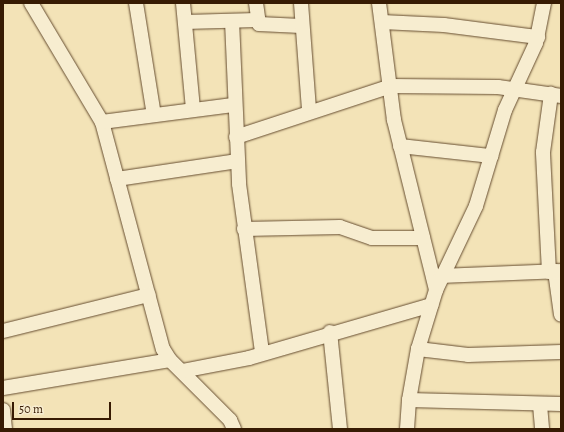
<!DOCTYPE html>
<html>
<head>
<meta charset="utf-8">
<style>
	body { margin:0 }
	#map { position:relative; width:564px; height:432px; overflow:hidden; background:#f3e3b7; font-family:Alegreya,serif }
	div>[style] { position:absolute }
	.roads { filter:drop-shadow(0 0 1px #664d30) drop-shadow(0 0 1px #664d30) }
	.minor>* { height:14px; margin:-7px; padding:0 7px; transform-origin:7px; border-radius:7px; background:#f7edd0 }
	span { translate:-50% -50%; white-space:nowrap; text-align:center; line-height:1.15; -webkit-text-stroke:3px #f7edd0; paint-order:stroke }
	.frame { position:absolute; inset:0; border:4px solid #371b03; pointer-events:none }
	.scale { position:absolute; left:12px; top:402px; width:99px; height:18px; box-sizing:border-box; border:2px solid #371b03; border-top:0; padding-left:5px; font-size:12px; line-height:14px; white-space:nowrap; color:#371b03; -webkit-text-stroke:3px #f7edd0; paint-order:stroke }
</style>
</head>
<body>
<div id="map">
	<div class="roads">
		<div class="minor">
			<div style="left:31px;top:3px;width:139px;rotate:59.2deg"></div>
			<div style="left:102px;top:122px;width:235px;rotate:75deg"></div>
			<div style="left:163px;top:349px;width:13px;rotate:58deg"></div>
			<div style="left:170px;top:360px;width:85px;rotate:45deg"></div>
			<div style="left:230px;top:420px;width:10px;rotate:66deg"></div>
			<div style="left:136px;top:3px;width:113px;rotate:80.9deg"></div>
			<div style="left:183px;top:3px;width:105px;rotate:84.6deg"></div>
			<div style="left:256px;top:3px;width:21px;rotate:82deg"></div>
			<div style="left:259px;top:24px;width:42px;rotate:2.7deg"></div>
			<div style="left:301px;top:3px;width:107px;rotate:85.7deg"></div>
			<div style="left:379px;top:3px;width:118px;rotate:82.7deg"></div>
			<div style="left:394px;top:120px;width:175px;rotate:76.1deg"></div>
			<div style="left:232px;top:21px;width:163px;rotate:87.5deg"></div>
			<div style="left:239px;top:184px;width:171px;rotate:82.2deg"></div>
			<div style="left:185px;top:22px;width:72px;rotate:-1.6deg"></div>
			<div style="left:382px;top:22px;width:62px;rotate:2.8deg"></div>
			<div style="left:444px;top:25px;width:95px;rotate:7.3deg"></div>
			<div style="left:102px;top:122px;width:132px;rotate:-7.4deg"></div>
			<div style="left:236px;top:137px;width:163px;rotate:-18.2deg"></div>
			<div style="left:391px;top:86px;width:107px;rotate:0.5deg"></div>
			<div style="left:498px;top:87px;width:64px;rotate:8.1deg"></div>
			<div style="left:400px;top:146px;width:92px;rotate:6.3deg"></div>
			<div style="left:117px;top:179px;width:122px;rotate:-8.5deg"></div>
			<div style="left:244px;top:229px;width:96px;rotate:-1.2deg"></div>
			<div style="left:340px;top:227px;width:34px;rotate:19deg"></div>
			<div style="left:372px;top:238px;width:51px"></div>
			<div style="left:555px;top:271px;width:44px;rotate:82.2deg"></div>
			<div style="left:549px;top:272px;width:120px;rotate:-92.9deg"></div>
			<div style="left:543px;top:152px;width:59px;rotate:-82.1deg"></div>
			<div style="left:441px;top:276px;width:120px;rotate:-2.4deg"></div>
			<div style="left:3px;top:331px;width:150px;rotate:-13.9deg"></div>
			<div style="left:330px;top:332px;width:98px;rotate:84.1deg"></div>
			<div style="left:418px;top:349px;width:50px;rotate:6.8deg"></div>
			<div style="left:468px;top:355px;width:93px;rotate:-1.8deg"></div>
			<div style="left:182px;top:371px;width:68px;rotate:-11deg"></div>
			<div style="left:249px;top:358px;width:190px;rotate:-16.2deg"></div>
			<div style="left:3px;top:388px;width:169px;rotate:-9.5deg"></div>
			<div style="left:409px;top:400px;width:52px;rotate:-80deg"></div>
			<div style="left:418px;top:349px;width:62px;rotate:-73deg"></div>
			<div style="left:436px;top:290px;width:93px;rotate:-64.5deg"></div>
			<div style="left:476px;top:206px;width:100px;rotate:-73.2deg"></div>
			<div style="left:505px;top:110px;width:74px;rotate:-65.2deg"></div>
			<div style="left:536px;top:43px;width:41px;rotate:-78.7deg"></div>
			<div style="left:540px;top:405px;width:24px;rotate:85deg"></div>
			<div style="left:3px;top:410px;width:19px;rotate:84deg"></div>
			<div style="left:407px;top:429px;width:29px;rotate:-86deg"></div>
			<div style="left:409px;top:400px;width:152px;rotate:1.5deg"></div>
		</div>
	</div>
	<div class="frame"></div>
	<div class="scale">50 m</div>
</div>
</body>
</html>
